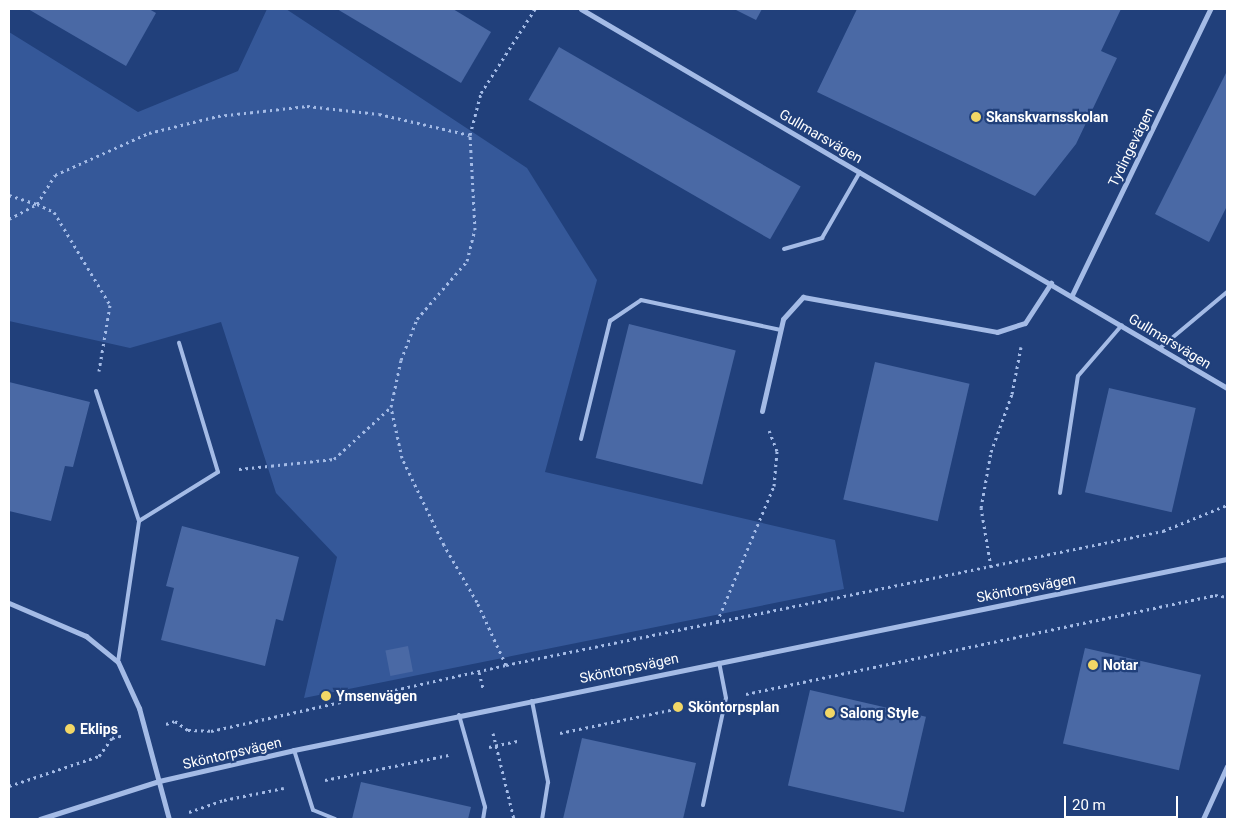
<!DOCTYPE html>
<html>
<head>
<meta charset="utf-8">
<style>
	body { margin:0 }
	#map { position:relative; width:1236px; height:828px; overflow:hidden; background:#21407b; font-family:Roboto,sans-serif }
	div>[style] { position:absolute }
	.green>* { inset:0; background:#355899 }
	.building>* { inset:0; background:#4a69a5; transform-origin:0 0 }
	.path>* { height:3px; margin-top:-1.5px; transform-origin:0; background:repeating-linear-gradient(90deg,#a4bbe6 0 2.5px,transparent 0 6.5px) }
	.lane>* { height:4px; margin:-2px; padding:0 2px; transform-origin:2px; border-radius:2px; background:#a4bbe6 }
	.street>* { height:5px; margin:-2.5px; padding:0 2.5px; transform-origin:2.5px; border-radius:2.5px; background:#a4bbe6 }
	.dots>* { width:14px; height:14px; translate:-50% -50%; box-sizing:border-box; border:2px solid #21407b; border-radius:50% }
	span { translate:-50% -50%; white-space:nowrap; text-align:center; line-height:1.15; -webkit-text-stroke:4.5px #21407b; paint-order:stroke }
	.poi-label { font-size:14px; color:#fff; font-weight:700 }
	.left { translate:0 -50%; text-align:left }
	.street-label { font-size:14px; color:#fff }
	.frame { position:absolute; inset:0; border:10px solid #fff; pointer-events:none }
	.scale { position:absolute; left:1064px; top:796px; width:114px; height:22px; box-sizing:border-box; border:2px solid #fff; border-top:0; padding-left:6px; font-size:15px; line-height:18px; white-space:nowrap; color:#fff; -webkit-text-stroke:4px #21407b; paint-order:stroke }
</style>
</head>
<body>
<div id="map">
	<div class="green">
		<div style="clip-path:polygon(267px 9px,286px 9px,527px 168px,597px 280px,545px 472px,835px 540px,844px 589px,304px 698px,337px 557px,276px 493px,221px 322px,130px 348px,9px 321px,9px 32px,138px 112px,238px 71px)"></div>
	</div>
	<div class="building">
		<div style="clip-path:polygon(28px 9px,149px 9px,156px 13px,126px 66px)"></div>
		<div style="clip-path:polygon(337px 9px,453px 9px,491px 32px,461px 83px)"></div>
		<div style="clip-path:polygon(734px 9px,762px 9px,756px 20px)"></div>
		<div style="clip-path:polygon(857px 9px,1121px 9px,1101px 51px,1117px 58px,1076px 144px,1035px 196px,817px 92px)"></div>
		<div style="left:559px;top:47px;width:279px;height:61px;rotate:30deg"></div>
		<div style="clip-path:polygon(1227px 71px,1227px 206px,1209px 242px,1155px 214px)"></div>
		<div style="left:629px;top:324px;width:110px;height:138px;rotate:14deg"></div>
		<div style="left:875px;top:362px;width:97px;height:141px;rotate:13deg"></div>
		<div style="clip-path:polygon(9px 382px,90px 402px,73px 467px,65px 466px,51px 521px,9px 511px)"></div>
		<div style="left:1109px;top:388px;width:89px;height:107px;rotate:13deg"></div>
		<div style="clip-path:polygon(182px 526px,299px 557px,283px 621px,276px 619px,265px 666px,161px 640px,174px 588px,166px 586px)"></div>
		<div style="left:408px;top:646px;width:26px;height:23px;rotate:79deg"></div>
		<div style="left:1085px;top:648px;width:119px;height:98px;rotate:13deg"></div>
		<div style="left:810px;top:690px;width:119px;height:98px;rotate:13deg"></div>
		<div style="clip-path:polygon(582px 738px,696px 763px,683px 819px,563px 819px)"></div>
		<div style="clip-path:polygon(361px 782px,471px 807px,468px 819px,352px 819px)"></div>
	</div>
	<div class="path">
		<div style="left:9px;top:195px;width:29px;rotate:18deg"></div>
		<div style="left:37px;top:204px;width:34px;rotate:-58deg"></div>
		<div style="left:55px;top:175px;width:103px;rotate:-24.1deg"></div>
		<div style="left:149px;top:133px;width:71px;rotate:-13.8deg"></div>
		<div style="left:218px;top:116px;width:90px;rotate:-6.4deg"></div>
		<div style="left:307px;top:106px;width:72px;rotate:6.3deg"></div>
		<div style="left:379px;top:114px;width:93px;rotate:13deg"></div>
		<div style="left:9px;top:219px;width:32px;rotate:-28deg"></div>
		<div style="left:37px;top:204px;width:19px;rotate:25deg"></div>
		<div style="left:54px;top:212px;width:109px;rotate:58.9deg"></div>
		<div style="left:110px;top:305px;width:67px;rotate:99.5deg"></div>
		<div style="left:239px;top:469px;width:96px;rotate:-6deg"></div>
		<div style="left:334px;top:459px;width:77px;rotate:-42.4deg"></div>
		<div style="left:991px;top:567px;width:60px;rotate:-99.6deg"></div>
		<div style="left:981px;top:508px;width:57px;rotate:-79.9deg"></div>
		<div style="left:991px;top:452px;width:62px;rotate:-70.1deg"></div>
		<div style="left:1012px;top:394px;width:48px;rotate:-79.2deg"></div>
		<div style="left:717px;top:622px;width:147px;rotate:-67.3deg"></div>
		<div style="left:774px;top:486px;width:35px;rotate:-85deg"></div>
		<div style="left:777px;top:451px;width:22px;rotate:-111deg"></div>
		<div style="left:506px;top:665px;width:69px;rotate:-114.7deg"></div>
		<div style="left:477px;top:602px;width:66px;rotate:-120.1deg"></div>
		<div style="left:444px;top:545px;width:97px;rotate:-115.8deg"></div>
		<div style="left:402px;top:458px;width:52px;rotate:-102.2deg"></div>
		<div style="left:391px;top:407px;width:48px;rotate:-78deg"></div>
		<div style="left:401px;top:360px;width:44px;rotate:-68.7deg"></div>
		<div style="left:417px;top:319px;width:77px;rotate:-49.2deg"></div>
		<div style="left:467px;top:261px;width:32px;rotate:-76deg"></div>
		<div style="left:475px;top:230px;width:95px;rotate:-93deg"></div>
		<div style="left:470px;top:135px;width:43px;rotate:-75.3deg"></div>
		<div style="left:481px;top:93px;width:100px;rotate:-57.3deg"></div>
		<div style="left:479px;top:672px;width:16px;rotate:76deg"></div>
		<div style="left:746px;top:694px;width:479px;rotate:-11.9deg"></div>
		<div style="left:1215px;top:595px;width:12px;rotate:9deg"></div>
		<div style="left:166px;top:724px;width:9px;rotate:-18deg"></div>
		<div style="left:175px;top:721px;width:16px;rotate:35deg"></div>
		<div style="left:188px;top:730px;width:23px;rotate:2deg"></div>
		<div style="left:211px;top:731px;width:302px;rotate:-12.6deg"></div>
		<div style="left:506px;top:665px;width:671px;rotate:-11.53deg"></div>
		<div style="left:1163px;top:531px;width:69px;rotate:-22.1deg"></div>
		<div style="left:493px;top:733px;width:89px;rotate:76.3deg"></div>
		<div style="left:560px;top:733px;width:146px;rotate:-11.8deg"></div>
		<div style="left:489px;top:747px;width:29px;rotate:-12deg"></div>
		<div style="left:325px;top:780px;width:126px;rotate:-11.4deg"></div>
		<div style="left:9px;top:786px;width:95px;rotate:-18.4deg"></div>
		<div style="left:99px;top:756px;width:22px;rotate:-54deg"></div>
		<div style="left:112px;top:738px;width:12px;rotate:-14deg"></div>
		<div style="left:189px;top:812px;width:37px;rotate:-19deg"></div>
		<div style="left:224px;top:800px;width:61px;rotate:-11.3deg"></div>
	</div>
	<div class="lane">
		<div style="left:784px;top:249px;width:40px;rotate:-16deg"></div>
		<div style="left:822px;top:238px;width:76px;rotate:-60.1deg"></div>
		<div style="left:1160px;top:348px;width:87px;rotate:-39.9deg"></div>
		<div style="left:96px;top:391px;width:137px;rotate:71.7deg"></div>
		<div style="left:581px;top:439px;width:122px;rotate:-76.2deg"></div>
		<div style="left:610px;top:321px;width:37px;rotate:-34deg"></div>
		<div style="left:641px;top:300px;width:143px;rotate:12.1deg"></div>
		<div style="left:1060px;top:493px;width:118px;rotate:-81.3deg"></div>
		<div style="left:1078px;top:376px;width:67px;rotate:-49.2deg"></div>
		<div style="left:118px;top:662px;width:143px;rotate:-81.5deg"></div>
		<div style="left:139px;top:521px;width:93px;rotate:-31.8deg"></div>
		<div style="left:218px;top:472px;width:135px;rotate:-106.8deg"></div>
		<div style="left:532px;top:701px;width:83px;rotate:78.8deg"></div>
		<div style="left:548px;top:782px;width:37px;rotate:99deg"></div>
		<div style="left:459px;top:715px;width:96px;rotate:74.2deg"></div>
		<div style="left:485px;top:807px;width:12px;rotate:99deg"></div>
		<div style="left:294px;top:750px;width:63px;rotate:72.4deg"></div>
		<div style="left:313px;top:810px;width:24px;rotate:22deg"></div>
		<div style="left:703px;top:805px;width:109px;rotate:-77.9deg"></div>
		<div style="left:726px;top:698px;width:36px;rotate:-101deg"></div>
	</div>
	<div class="street">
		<div style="left:581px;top:9px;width:749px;rotate:30.4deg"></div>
		<div style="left:1072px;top:295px;width:318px;rotate:-64.2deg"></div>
		<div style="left:762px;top:411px;width:94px;rotate:-77.1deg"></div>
		<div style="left:783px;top:319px;width:30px;rotate:-48deg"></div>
		<div style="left:803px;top:297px;width:197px;rotate:10.2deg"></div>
		<div style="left:997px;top:332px;width:29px;rotate:-18deg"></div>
		<div style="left:1025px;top:323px;width:48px;rotate:-57deg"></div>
		<div style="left:9px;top:603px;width:84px;rotate:23.2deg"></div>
		<div style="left:86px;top:636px;width:41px;rotate:39.1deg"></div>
		<div style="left:118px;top:662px;width:51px;rotate:65.5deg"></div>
		<div style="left:139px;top:708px;width:115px;rotate:74.9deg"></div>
		<div style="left:40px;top:819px;width:125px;rotate:-17.7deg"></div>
		<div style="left:159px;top:781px;width:139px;rotate:-12.9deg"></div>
		<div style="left:294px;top:750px;width:952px;rotate:-11.57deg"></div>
		<div style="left:1203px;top:819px;width:58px;rotate:-65.6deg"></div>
	</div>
	<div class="dots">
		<div style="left:976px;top:117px;background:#f2d766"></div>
		<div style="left:1093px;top:665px;background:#f2d766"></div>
		<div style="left:326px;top:696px;background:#f2d766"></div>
		<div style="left:678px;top:707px;background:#f2d766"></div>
		<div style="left:830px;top:713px;background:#f2d766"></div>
		<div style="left:70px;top:729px;background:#f2d766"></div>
	</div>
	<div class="poi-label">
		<span class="left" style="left:986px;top:117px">Skanskvarnsskolan</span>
		<span class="left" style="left:1103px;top:665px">Notar</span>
		<span class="left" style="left:336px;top:696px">Ymsenvägen</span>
		<span class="left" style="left:688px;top:707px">Sköntorpsplan</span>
		<span class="left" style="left:840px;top:713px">Salong Style</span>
		<span class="left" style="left:80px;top:729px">Eklips</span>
	</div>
	<div class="street-label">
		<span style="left:821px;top:136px;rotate:30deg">Gullmarsvägen</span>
		<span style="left:1131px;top:147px;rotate:-64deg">Tydingevägen</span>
		<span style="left:1170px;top:341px;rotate:31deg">Gullmarsvägen</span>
		<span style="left:1026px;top:588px;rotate:-11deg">Sköntorpsvägen</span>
		<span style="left:629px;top:668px;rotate:-12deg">Sköntorpsvägen</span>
		<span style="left:232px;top:753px;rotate:-13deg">Sköntorpsvägen</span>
	</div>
	<div class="frame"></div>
	<div class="scale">20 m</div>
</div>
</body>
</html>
